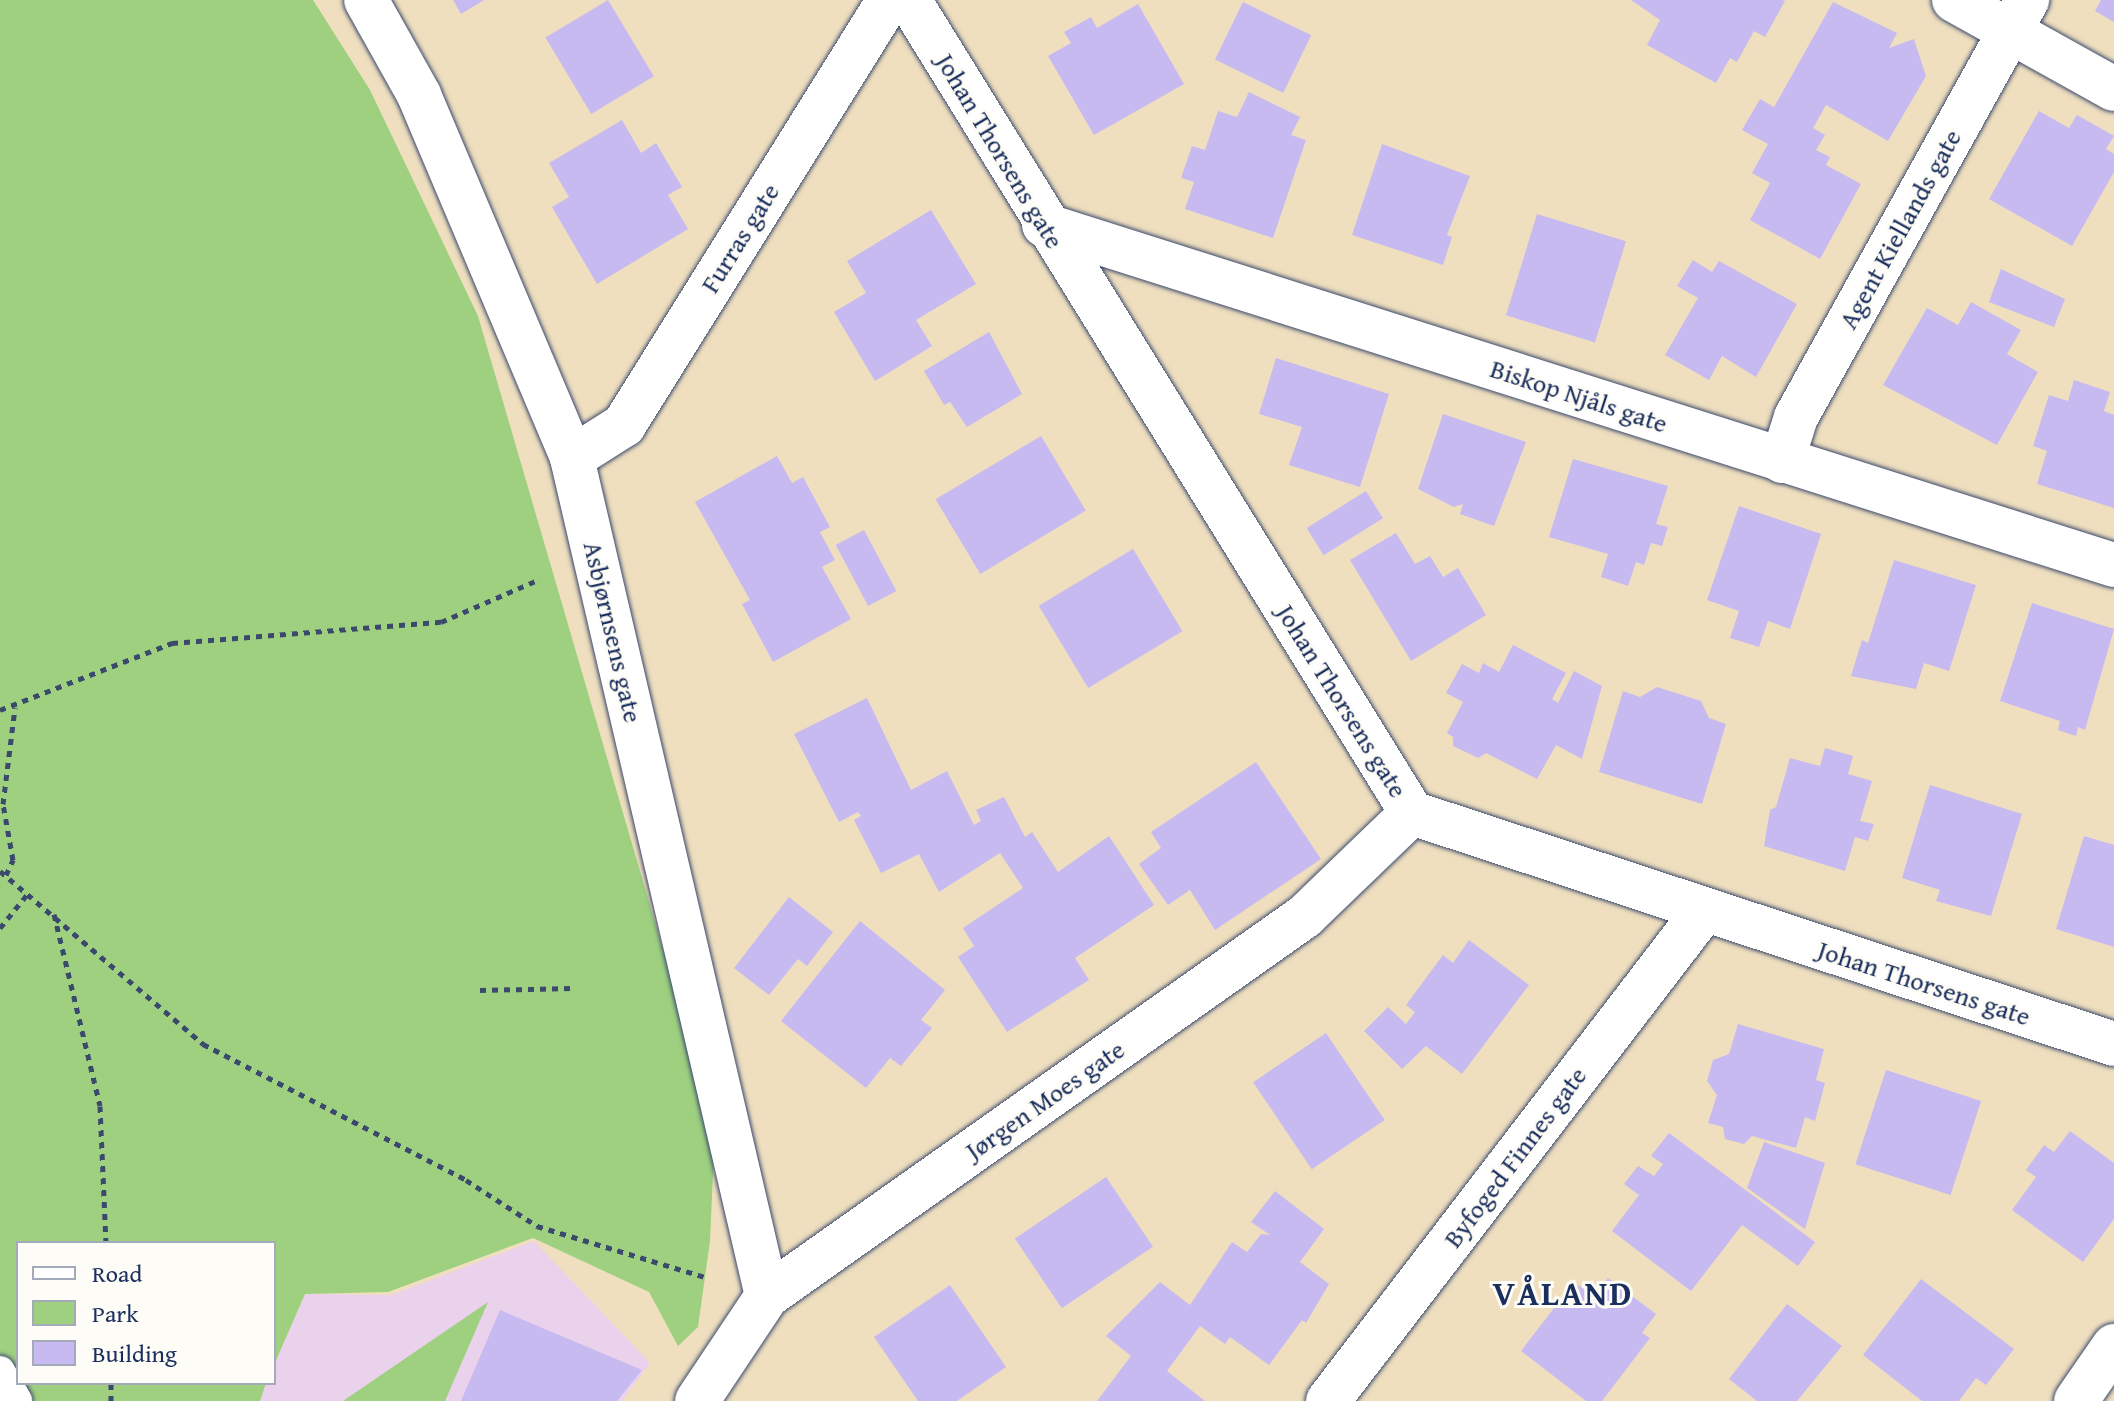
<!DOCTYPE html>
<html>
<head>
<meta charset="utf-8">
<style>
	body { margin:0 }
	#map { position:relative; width:2114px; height:1401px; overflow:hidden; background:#efdfbf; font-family:"Gentium Book Plus",serif }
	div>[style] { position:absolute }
	.built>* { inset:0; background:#ead1ec }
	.green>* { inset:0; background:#9ed080 }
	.building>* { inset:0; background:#c7baf1; transform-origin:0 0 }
	.path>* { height:5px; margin-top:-2.5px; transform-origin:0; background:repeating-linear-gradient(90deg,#3b496d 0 6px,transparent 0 12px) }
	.roads { filter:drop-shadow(0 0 2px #3b496d) drop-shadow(0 0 2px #3b496d) }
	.lane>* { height:30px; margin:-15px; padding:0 15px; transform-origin:15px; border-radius:15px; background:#fff }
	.street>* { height:44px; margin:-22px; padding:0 22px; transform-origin:22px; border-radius:22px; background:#fff }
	span { translate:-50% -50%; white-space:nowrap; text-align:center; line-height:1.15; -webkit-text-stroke:6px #fdfcf7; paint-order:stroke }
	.street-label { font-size:26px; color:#1b2f5e }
	.district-label { font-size:34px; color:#1b2f5e; font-weight:700; letter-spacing:2px }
	.legend { position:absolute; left:16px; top:1241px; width:260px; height:144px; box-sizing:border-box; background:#fdfcf7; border:2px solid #a3aaba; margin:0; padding:10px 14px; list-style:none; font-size:24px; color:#1b2f5e }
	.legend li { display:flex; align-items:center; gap:16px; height:40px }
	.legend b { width:40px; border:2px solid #a3aaba }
</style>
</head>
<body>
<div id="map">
	<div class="built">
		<div style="clip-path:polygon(534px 1241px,650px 1363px,622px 1401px,260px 1401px,266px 1383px,274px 1383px,274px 1365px,305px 1294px,391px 1295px)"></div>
	</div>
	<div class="green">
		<div style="clip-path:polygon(0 0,313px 0,370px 90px,478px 316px,715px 1128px,710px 1241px,698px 1327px,678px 1346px,649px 1292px,533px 1238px,388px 1292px,305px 1294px,274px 1365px,274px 1243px,18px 1243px,18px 1383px,266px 1383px,260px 1401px,0 1401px)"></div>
		<div style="clip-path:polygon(488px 1302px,445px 1401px,343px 1401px)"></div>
	</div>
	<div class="building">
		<div style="clip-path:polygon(453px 0,484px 0,461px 14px)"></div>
		<div style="left:608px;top:0;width:89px;height:73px;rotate:59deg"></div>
		<div style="clip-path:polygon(1631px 0,1782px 0,1785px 1px,1765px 37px,1754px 31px,1737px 62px,1730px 58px,1716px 83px,1647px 45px,1660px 20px)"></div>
		<div style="clip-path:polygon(2101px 0,2114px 0,2114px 22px,2095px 11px)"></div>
		<div style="left:1243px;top:2px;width:76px;height:64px;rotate:26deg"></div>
		<div style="clip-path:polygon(1833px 2px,1897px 33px,1889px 48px,1914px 39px,1926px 76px,1888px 141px,1826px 105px,1813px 128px,1825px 135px,1816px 150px,1830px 157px,1826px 165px,1861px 184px,1820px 259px,1750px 220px,1770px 183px,1752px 173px,1768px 144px,1742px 130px,1760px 99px,1774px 107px)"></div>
		<div style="clip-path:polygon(1138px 4px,1184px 84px,1094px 135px,1048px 56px,1071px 43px,1064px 32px,1091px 17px,1097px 28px)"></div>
		<div style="clip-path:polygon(1249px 92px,1300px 117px,1291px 135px,1306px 140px,1273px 238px,1185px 209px,1194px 182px,1181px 178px,1192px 146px,1205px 150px,1218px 111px,1237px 117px)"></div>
		<div style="clip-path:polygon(2039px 111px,2069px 128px,2077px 115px,2114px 136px,2106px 149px,2114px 154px,2114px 172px,2072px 246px,1989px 199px)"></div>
		<div style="clip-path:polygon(622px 120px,641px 153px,656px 143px,682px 187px,668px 195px,688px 229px,597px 284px,552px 207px,569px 197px,549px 163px)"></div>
		<div style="clip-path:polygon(1382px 144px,1470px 176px,1447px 235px,1452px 237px,1443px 265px,1352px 235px)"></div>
		<div style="clip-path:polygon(931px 210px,976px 284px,916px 320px,932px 346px,875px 381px,834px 312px,866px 293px,847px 261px)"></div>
		<div style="left:1537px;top:214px;width:93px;height:106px;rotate:17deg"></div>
		<div style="clip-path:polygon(1693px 260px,1712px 272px,1719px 261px,1797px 304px,1756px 377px,1722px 356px,1709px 380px,1665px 355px,1698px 298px,1677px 286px)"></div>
		<div style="clip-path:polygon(2001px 269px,2065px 299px,2054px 327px,1989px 302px)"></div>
		<div style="clip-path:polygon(1971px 302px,2021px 330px,2007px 354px,2038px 372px,1997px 445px,1883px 385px,1927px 308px,1958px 325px)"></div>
		<div style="clip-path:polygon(989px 332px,1022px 394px,967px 427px,950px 402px,944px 405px,924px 371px)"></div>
		<div style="clip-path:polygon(1276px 358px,1389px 394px,1360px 487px,1289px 465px,1302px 427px,1259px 414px)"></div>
		<div style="clip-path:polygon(2074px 380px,2110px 392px,2104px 411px,2114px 415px,2114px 508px,2037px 484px,2047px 451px,2033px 446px,2049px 395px,2068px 401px)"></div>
		<div style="clip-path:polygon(1443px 414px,1526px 442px,1494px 526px,1460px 514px,1463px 504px,1454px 507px,1418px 489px)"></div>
		<div style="left:1041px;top:436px;width:87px;height:123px;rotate:59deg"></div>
		<div style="clip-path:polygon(777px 456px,792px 483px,803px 477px,830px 527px,820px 532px,835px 560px,822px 567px,851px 619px,773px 662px,742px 604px,750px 600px,695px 502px)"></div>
		<div style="clip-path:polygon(1573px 459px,1668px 486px,1656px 524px,1668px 527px,1662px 546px,1651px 543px,1644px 565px,1636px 562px,1628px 586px,1601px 577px,1608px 554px,1549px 537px)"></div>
		<div style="left:1366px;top:491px;width:32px;height:70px;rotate:58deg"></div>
		<div style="clip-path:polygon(1739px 506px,1821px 534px,1790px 629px,1768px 621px,1759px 647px,1730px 638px,1739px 611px,1707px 600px)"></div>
		<div style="left:864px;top:530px;width:69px;height:32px;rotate:62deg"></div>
		<div style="clip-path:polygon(1396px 533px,1415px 564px,1430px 556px,1443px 577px,1458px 568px,1486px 615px,1411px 661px,1350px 560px)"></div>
		<div style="left:1133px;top:549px;width:96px;height:110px;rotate:59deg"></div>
		<div style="clip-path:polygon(1894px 560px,1976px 585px,1949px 671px,1924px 663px,1916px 689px,1851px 676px,1862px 640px,1868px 643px)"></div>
		<div style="clip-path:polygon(2032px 603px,2114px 629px,2085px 730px,2078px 727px,2076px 736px,2058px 730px,2060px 721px,2000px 701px)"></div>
		<div style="clip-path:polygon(1513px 645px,1566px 673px,1552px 699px,1558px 703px,1574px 671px,1602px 686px,1582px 759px,1556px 745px,1537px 779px,1486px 753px,1478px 758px,1453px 746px,1453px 737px,1447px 733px,1463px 702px,1446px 693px,1462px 664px,1479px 673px,1483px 663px,1499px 672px)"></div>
		<div style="clip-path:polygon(1657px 687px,1701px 701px,1709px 718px,1726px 724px,1702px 804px,1599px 772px,1623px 691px,1640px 697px)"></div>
		<div style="clip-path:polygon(867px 698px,911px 790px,947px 771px,974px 825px,981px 821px,976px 810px,1004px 797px,1025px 837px,1032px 832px,1058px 872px,1109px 836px,1154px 905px,1075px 958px,1089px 980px,1007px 1032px,958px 957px,974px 946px,963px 928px,1023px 888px,1000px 853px,939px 892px,919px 854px,881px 873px,854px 820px,861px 816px,858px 812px,839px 822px,794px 734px)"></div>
		<div style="clip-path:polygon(1825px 748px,1853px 756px,1848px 774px,1872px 781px,1860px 821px,1874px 824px,1868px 841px,1855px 837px,1845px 871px,1764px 846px,1770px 810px,1776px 807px,1790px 758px,1820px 766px)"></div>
		<div style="clip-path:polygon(1256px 762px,1321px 859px,1215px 930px,1190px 890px,1168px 905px,1139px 864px,1161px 848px,1151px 832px)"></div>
		<div style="clip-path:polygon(1930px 785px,2022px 814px,1991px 916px,1936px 901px,1940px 890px,1902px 878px)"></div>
		<div style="clip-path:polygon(2084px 836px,2114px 845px,2114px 947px,2056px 929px)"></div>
		<div style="clip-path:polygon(789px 897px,833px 932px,807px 966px,798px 959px,769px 995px,734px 968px)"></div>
		<div style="clip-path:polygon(860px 921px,945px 990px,921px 1020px,932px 1028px,901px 1066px,890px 1058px,866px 1088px,781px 1021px)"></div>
		<div style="clip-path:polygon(1469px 940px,1529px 985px,1462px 1074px,1426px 1046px,1402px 1069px,1364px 1031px,1388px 1007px,1406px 1024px,1415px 1012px,1406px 1005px,1443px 955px,1453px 963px)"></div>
		<div style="clip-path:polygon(1738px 1024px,1824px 1049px,1816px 1080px,1825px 1083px,1815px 1121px,1805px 1117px,1796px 1148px,1752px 1136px,1744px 1144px,1725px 1139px,1723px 1127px,1708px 1123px,1717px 1095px,1707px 1081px,1713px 1060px,1729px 1054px)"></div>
		<div style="left:1326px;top:1033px;width:105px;height:88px;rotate:56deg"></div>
		<div style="left:1886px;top:1070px;width:100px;height:99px;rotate:18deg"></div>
		<div style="clip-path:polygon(2070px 1131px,2114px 1163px,2114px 1219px,2083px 1262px,2012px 1210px,2036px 1177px,2026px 1170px,2044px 1145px,2054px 1152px)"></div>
		<div style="clip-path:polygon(1669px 1133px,1815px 1242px,1798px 1266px,1742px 1225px,1691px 1291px,1612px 1231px,1639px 1195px,1624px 1184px,1638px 1166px,1654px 1176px,1663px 1164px,1651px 1156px)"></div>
		<div style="clip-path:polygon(1764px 1142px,1825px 1163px,1805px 1229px,1747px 1188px)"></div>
		<div style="left:1106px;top:1177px;width:84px;height:110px;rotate:56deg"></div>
		<div style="clip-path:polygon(1275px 1191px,1324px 1229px,1300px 1262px,1329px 1284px,1306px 1323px,1302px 1320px,1269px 1365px,1230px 1337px,1225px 1344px,1200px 1326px,1167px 1371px,1205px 1401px,1097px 1401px,1131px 1356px,1106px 1336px,1160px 1282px,1190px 1305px,1232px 1242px,1247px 1252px,1261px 1234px,1270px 1235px,1251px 1222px)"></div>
		<div style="clip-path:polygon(1608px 1278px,1656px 1314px,1642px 1333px,1650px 1338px,1602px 1401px,1586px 1401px,1521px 1351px,1574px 1282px,1594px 1297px)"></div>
		<div style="clip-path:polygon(1921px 1279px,2014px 1349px,1986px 1385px,1976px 1378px,1959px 1401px,1922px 1401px,1863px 1355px)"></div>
		<div style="clip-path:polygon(950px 1285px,1006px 1367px,957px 1401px,918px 1401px,874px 1337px)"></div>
		<div style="clip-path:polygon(1787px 1304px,1842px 1346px,1797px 1401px,1757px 1401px,1729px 1379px)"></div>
		<div style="clip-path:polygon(500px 1310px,642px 1370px,617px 1401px,461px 1401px)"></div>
	</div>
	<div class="path">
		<div style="left:0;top:710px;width:185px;rotate:-21.3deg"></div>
		<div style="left:172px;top:643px;width:270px;rotate:-4.5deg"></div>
		<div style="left:441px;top:622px;width:108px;rotate:-23.5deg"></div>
		<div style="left:0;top:871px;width:267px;rotate:40.4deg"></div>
		<div style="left:203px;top:1044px;width:296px;rotate:27.3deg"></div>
		<div style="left:466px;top:1180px;width:85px;rotate:32.9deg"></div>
		<div style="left:537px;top:1226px;width:176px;rotate:16.9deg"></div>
		<div style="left:6px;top:875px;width:17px;rotate:-65deg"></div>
		<div style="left:13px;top:860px;width:57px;rotate:-100.1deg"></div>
		<div style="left:3px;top:804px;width:97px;rotate:-82.9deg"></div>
		<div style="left:54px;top:914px;width:197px;rotate:76.5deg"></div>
		<div style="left:100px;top:1106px;width:137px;rotate:87.5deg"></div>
		<div style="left:0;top:928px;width:46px;rotate:-51.1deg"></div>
		<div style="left:480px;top:990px;width:92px;rotate:-1.2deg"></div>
		<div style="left:111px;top:1401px;width:18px;rotate:-90deg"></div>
	</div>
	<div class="roads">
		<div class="lane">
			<div style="left:0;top:1371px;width:34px;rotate:60deg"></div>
		</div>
		<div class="street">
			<div style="left:366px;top:0;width:109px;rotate:60.8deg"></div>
			<div style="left:419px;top:95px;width:394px;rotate:67.1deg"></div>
			<div style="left:572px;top:458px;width:860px;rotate:76.9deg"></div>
			<div style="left:909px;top:0;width:956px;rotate:58.26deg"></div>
			<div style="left:1412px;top:813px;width:739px;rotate:18.21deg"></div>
			<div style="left:1954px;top:0;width:183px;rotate:29.1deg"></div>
			<div style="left:1044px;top:225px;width:1123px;rotate:17.63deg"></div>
			<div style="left:572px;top:458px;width:62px;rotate:-32.4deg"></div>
			<div style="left:624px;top:425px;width:501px;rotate:-58.06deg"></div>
			<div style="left:1782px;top:461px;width:46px;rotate:-72.3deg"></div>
			<div style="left:1796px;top:417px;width:477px;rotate:-61deg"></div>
			<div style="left:697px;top:1401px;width:126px;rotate:-56.3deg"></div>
			<div style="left:767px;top:1296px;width:659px;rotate:-35.23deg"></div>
			<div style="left:1305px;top:916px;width:149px;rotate:-43.9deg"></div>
			<div style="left:1328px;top:1401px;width:616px;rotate:-52.52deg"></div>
			<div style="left:2076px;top:1401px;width:67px;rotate:-55.4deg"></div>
		</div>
	</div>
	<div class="street-label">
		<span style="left:1000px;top:151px;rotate:59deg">Johan Thorsens gate</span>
		<span style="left:1900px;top:229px;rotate:-61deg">Agent Kiellands gate</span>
		<span style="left:740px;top:238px;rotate:-58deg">Furras gate</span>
		<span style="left:1579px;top:396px;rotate:18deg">Biskop Njåls gate</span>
		<span style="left:613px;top:632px;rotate:77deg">Asbjørnsens gate</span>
		<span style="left:1342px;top:701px;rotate:58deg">Johan Thorsens gate</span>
		<span style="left:1924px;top:983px;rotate:18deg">Johan Thorsens gate</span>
		<span style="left:1045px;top:1100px;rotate:-35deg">Jørgen Moes gate</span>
		<span style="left:1515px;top:1157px;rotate:-53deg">Byfoged Finnes gate</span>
	</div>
	<div class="district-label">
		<span style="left:1563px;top:1293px">VÅLAND</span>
	</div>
	<ul class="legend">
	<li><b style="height:10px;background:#fff"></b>Road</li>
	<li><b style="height:22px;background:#9ed080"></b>Park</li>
	<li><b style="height:22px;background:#c7baf1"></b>Building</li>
	</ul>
</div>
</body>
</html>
